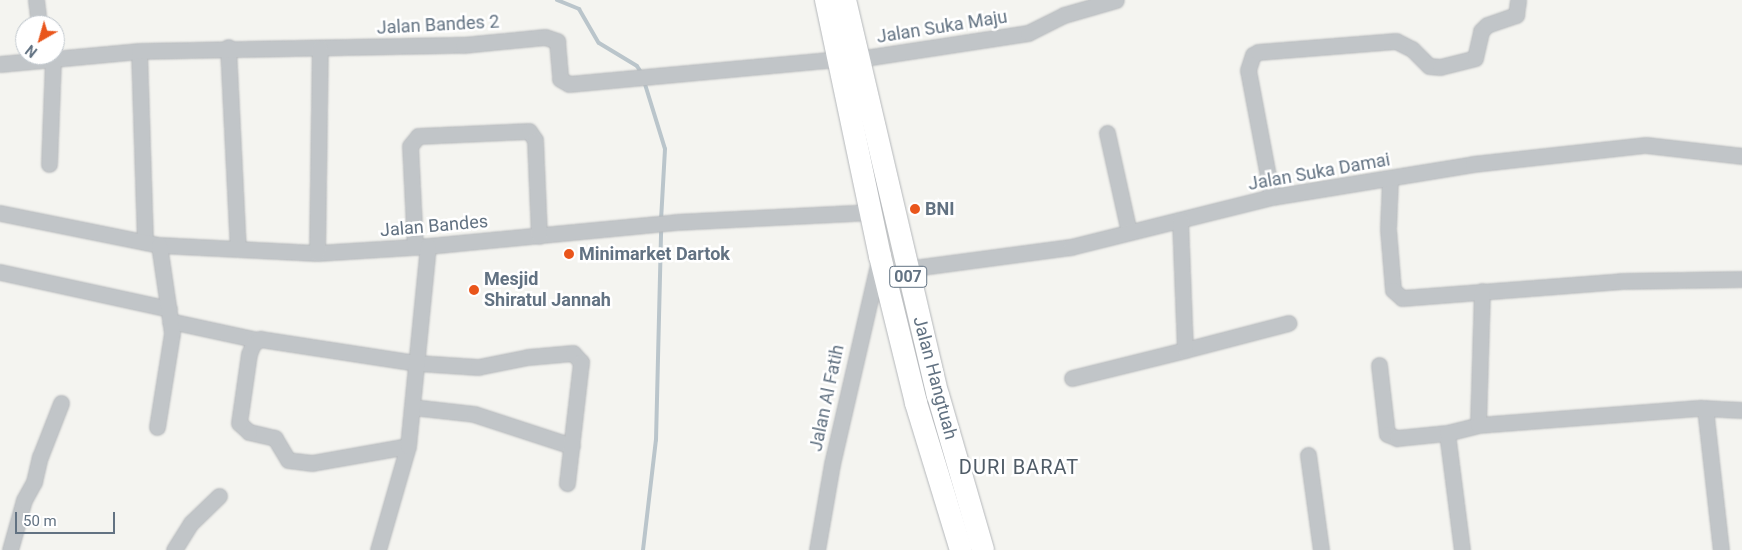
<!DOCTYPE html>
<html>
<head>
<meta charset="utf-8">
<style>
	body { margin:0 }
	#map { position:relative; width:1742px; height:550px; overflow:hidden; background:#f4f4f0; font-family:Roboto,sans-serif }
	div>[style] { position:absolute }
	.stream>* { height:4px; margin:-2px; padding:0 2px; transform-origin:2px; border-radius:2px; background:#bac5cb }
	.roads { filter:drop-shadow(0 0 1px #b4b7ba) drop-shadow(0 0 1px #b4b7ba) }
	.minor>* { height:15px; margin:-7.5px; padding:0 7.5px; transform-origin:7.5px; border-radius:7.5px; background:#c1c5c8 }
	.highway>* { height:22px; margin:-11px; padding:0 11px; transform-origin:11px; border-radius:11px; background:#fff }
	.dots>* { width:14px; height:14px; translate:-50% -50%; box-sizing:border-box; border:2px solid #fff; border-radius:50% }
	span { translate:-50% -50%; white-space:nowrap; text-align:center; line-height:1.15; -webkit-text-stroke:5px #fff; paint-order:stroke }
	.shield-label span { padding:1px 4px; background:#fff; border:1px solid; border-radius:4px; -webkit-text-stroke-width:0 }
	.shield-label { font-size:16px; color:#627282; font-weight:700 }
	.street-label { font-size:18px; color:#627282 }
	.poi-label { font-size:18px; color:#627282; font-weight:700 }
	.left { translate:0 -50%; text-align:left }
	.quarter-label { font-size:20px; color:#505c67; letter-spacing:1px }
	.north { position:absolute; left:15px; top:15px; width:50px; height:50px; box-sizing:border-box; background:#fff; border:1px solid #c0c7cd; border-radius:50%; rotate:218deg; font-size:14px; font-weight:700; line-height:20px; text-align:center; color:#627282 }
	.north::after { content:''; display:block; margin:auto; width:18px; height:22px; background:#e9551b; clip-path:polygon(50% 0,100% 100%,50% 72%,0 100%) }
	.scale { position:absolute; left:15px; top:512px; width:100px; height:22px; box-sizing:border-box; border:2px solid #627282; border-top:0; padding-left:6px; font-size:15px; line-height:18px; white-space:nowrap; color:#627282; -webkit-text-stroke:4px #fff; paint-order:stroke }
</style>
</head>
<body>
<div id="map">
	<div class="stream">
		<div style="left:557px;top:0;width:24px;rotate:22deg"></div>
		<div style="left:579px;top:9px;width:39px;rotate:60deg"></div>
		<div style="left:599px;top:43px;width:44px;rotate:31.2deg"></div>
		<div style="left:637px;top:66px;width:9px;rotate:58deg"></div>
		<div style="left:644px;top:81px;width:71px;rotate:72.8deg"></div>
		<div style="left:665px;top:149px;width:72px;rotate:93.2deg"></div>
		<div style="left:643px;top:550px;width:111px;rotate:-83.3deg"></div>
		<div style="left:656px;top:440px;width:212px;rotate:-88.6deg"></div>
	</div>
	<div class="roads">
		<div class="minor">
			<div style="left:36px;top:0;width:25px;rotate:83deg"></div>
			<div style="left:228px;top:47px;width:201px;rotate:87.2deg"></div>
			<div style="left:139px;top:51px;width:191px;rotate:88.2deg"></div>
			<div style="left:858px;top:59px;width:172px;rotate:-8.7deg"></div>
			<div style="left:1028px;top:33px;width:40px;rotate:-26.6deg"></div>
			<div style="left:1064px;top:15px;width:54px;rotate:-16.1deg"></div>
			<div style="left:0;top:64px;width:140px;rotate:-5.3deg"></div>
			<div style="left:139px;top:51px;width:324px;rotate:-1.1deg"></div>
			<div style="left:463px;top:45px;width:82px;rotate:-5.6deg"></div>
			<div style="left:545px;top:37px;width:13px;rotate:18deg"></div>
			<div style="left:557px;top:41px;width:38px;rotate:85deg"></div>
			<div style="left:560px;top:79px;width:10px;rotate:29deg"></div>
			<div style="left:569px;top:84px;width:272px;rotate:-5.3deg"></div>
			<div style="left:1107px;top:133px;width:101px;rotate:77.5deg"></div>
			<div style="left:49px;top:164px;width:105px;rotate:-87.8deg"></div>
			<div style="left:1390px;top:179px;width:50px;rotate:92.3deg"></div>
			<div style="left:1388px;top:229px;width:61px;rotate:85.3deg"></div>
			<div style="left:1393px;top:290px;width:12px;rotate:42deg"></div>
			<div style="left:1402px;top:298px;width:220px;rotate:-4.4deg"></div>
			<div style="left:1621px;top:281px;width:121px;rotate:-0.9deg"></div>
			<div style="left:1272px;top:197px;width:129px;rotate:-100.7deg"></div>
			<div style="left:1248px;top:70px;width:16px;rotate:-72deg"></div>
			<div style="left:1253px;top:55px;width:6px;rotate:-31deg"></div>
			<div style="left:1258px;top:52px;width:138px;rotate:-4.6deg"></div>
			<div style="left:1396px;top:41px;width:18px;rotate:27deg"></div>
			<div style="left:1412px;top:49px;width:24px;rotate:45deg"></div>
			<div style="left:1429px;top:66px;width:11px;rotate:5deg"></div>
			<div style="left:1440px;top:67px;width:36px;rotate:-14deg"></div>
			<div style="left:1475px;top:58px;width:28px;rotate:-77deg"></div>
			<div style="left:1481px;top:31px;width:8px;rotate:-45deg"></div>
			<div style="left:1487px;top:25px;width:31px;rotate:-19deg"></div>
			<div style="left:1516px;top:15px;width:15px;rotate:-82deg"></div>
			<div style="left:0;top:213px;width:162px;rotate:11.4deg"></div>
			<div style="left:159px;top:245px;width:158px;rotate:2.9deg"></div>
			<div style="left:317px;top:253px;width:111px;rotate:-3.6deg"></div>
			<div style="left:428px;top:246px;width:249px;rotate:-5.5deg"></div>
			<div style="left:676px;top:222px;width:197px;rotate:-2.9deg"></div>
			<div style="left:415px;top:247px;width:101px;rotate:-92.8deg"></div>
			<div style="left:410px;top:146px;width:13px;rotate:-51deg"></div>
			<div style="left:418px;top:136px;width:111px;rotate:-2.6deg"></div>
			<div style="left:529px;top:131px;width:11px;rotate:56deg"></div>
			<div style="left:535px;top:140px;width:96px;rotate:87.6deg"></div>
			<div style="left:317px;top:253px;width:205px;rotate:-89.2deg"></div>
			<div style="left:906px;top:269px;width:166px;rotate:-7.6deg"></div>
			<div style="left:1071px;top:247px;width:207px;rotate:-14deg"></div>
			<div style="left:1272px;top:197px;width:204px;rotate:-9.3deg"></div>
			<div style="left:1473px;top:164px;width:174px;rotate:-6.3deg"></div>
			<div style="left:1646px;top:145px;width:97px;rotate:6.5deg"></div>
			<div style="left:0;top:272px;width:173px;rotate:12.3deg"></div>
			<div style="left:170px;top:321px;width:90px;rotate:12.2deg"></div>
			<div style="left:1185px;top:350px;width:107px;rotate:-14.6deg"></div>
			<div style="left:1379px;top:365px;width:69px;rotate:83.4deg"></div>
			<div style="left:1387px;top:434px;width:11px;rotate:22deg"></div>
			<div style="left:1397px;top:438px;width:50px;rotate:-5.7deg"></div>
			<div style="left:1072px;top:378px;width:116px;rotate:-13.9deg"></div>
			<div style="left:1185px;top:350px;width:130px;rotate:-92.2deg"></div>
			<div style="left:412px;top:407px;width:62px;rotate:6.4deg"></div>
			<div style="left:474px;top:414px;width:103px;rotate:18.1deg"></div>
			<div style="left:1705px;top:408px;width:143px;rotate:83.6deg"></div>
			<div style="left:1478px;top:425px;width:134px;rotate:-88.3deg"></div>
			<div style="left:157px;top:427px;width:95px;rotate:-80.9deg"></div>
			<div style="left:172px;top:333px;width:89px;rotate:-98.4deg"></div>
			<div style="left:408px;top:446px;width:97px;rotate:170deg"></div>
			<div style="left:312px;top:463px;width:24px;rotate:-173deg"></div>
			<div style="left:288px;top:460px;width:26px;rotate:-121deg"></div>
			<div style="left:275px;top:438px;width:27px;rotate:-167deg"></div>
			<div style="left:249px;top:432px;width:13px;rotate:-138deg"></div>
			<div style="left:239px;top:423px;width:70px;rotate:-81.8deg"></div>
			<div style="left:249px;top:354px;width:11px;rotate:-68deg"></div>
			<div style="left:253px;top:344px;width:9px;rotate:-36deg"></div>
			<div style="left:260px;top:339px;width:159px;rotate:8.7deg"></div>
			<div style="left:417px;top:363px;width:61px;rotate:3.8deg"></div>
			<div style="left:478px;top:367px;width:51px;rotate:-11.3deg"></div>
			<div style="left:528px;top:357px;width:45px;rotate:-5.1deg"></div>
			<div style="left:573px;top:353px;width:12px;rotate:48deg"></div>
			<div style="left:581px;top:362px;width:122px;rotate:96.6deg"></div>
			<div style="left:1308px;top:455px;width:96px;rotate:82.2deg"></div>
			<div style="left:10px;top:550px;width:52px;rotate:-74.4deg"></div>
			<div style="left:24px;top:500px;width:21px;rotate:-61deg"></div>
			<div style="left:34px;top:482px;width:26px;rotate:-77deg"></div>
			<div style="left:40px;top:457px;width:58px;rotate:-68.7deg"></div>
			<div style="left:174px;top:550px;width:32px;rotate:-58deg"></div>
			<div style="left:191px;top:523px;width:39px;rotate:-44deg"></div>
			<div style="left:378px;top:550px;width:108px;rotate:-73.9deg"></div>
			<div style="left:408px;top:446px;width:201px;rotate:-84.3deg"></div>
			<div style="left:817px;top:550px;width:87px;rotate:-80.1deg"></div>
			<div style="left:832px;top:464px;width:208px;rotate:-77deg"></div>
			<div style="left:1462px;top:550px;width:118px;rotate:-97.3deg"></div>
			<div style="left:1447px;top:433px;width:32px;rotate:-14deg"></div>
			<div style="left:1478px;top:425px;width:224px;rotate:-4.4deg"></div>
			<div style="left:1701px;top:408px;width:41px;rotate:2.8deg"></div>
		</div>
		<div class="highway">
			<div style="left:826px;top:0;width:262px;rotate:78.1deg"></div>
			<div style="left:880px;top:256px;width:151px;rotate:76.2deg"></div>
			<div style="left:916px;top:403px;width:154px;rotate:73deg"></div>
			<div style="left:845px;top:0;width:406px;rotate:76.8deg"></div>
			<div style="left:938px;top:395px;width:161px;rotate:73.8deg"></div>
		</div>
	</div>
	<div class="dots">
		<div style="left:915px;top:209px;background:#e9551b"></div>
		<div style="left:569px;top:254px;background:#e9551b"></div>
		<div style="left:474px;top:290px;background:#e9551b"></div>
	</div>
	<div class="shield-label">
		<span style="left:908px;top:277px">007</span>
	</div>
	<div class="street-label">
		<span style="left:438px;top:25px;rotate:-3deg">Jalan Bandes 2</span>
		<span style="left:942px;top:27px;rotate:-9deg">Jalan Suka Maju</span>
		<span style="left:1319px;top:172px;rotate:-10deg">Jalan Suka Damai</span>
		<span style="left:434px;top:226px;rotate:-5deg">Jalan Bandes</span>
		<span style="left:935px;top:378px;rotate:75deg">Jalan Hangtuah</span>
		<span style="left:827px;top:398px;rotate:-78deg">Jalan Al Fatih</span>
	</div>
	<div class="poi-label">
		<span class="left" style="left:925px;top:209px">BNI</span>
		<span class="left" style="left:579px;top:254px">Minimarket Dartok</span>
		<span class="left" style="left:484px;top:290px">Mesjid<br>Shiratul Jannah</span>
	</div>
	<div class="quarter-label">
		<span style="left:1019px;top:467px">DURI BARAT</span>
	</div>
	<div class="north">N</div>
	<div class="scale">50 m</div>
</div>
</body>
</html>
